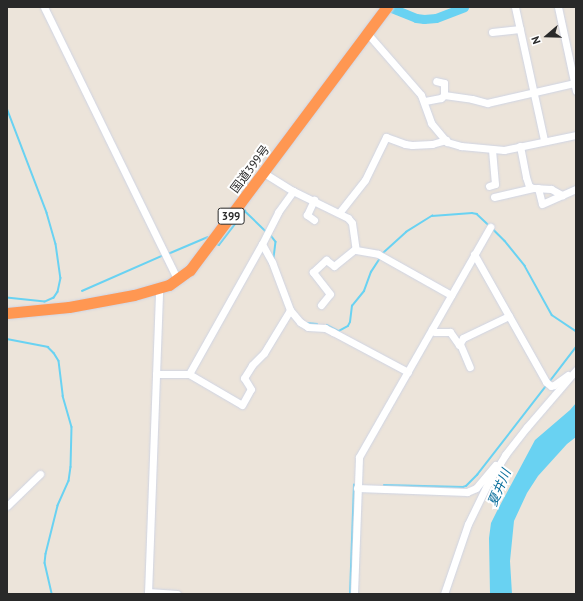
<!DOCTYPE html>
<html>
<head>
<meta charset="utf-8">
<style>
	body { margin:0 }
	#map { position:relative; width:583px; height:601px; overflow:hidden; background:#ece4da; font-family:"PT Sans","Noto Sans JP",sans-serif }
	div>[style] { position:absolute }
	.water>* { inset:0; background:#69d2f2 }
	.stream>* { height:1.5px; margin:-0.75px; padding:0 0.75px; transform-origin:0.75px; border-radius:0.75px; background:#69d2f2 }
	.river>* { height:9px; margin:-4.5px; padding:0 4.5px; transform-origin:4.5px; border-radius:4.5px; background:#69d2f2 }
	.roads { filter:drop-shadow(0 0 1px #cfd4e3) drop-shadow(0 0 1px #cfd4e3) }
	.minor>* { height:7px; margin:-3.5px; padding:0 3.5px; transform-origin:3.5px; border-radius:3.5px; background:#fff }
	.highway>* { height:11px; margin:-5.5px; padding:0 5.5px; transform-origin:5.5px; border-radius:5.5px; background:#ff9752 }
	span { translate:-50% -50%; white-space:nowrap; text-align:center; line-height:1.15; -webkit-text-stroke:4px #fff; paint-order:stroke }
	.shield-label span { padding:1px 3px; background:#fff; border:1px solid; border-radius:3px; -webkit-text-stroke-width:0 }
	.shield-label { font-size:11px; color:#292929; font-weight:700 }
	.street-label { font-size:12px; color:#292929 }
	.water-label { font-size:13px; color:#0a6f9c; font-style:italic }
	.frame { position:absolute; inset:0; border:8px solid #292929; pointer-events:none }
	.north { position:absolute; left:527px; top:16px; width:40px; height:40px; -webkit-text-stroke:3px #fff; paint-order:stroke; rotate:250deg; font-size:11px; font-weight:700; line-height:16px; text-align:center; color:#292929 }
	.north::after { content:''; display:block; margin:auto; width:14px; height:18px; background:#292929; clip-path:polygon(50% 0,100% 100%,50% 72%,0 100%) }
</style>
</head>
<body>
<div id="map">
	<div class="water">
		<div style="clip-path:polygon(576px 403px,576px 437px,567px 444px,538px 476px,527px 493px,514px 521px,510px 561px,512px 594px,490px 594px,489px 538px,491px 523px,497px 511px,535px 440px,570px 410px)"></div>
	</div>
	<div class="stream">
		<div style="left:7px;top:108px;width:112px;rotate:69.1deg"></div>
		<div style="left:47px;top:213px;width:32px;rotate:74deg"></div>
		<div style="left:56px;top:244px;width:34px;rotate:82deg"></div>
		<div style="left:61px;top:278px;width:14px;rotate:102deg"></div>
		<div style="left:58px;top:292px;width:7px;rotate:124deg"></div>
		<div style="left:54px;top:298px;width:10px;rotate:156deg"></div>
		<div style="left:45px;top:302px;width:38px;rotate:-174deg"></div>
		<div style="left:492px;top:228px;width:18px;rotate:45deg"></div>
		<div style="left:505px;top:241px;width:32px;rotate:51deg"></div>
		<div style="left:525px;top:266px;width:56px;rotate:61.1deg"></div>
		<div style="left:552px;top:315px;width:29px;rotate:34deg"></div>
		<div style="left:269px;top:233px;width:11px;rotate:52deg"></div>
		<div style="left:276px;top:242px;width:17px;rotate:97deg"></div>
		<div style="left:217px;top:244px;width:2px;rotate:27deg"></div>
		<div style="left:219px;top:245px;width:43px;rotate:-52.6deg"></div>
		<div style="left:245px;top:211px;width:29px;rotate:44deg"></div>
		<div style="left:383px;top:253px;width:31px;rotate:-42deg"></div>
		<div style="left:406px;top:232px;width:31px;rotate:-32deg"></div>
		<div style="left:432px;top:216px;width:40px;rotate:-4.3deg"></div>
		<div style="left:472px;top:213px;width:5px;rotate:11deg"></div>
		<div style="left:477px;top:214px;width:16px;rotate:43deg"></div>
		<div style="left:168px;top:254px;width:43px;rotate:-23deg"></div>
		<div style="left:82px;top:291px;width:90px;rotate:-23.7deg"></div>
		<div style="left:307px;top:323px;width:10px;rotate:6deg"></div>
		<div style="left:327px;top:325px;width:13px;rotate:27deg"></div>
		<div style="left:339px;top:331px;width:10px;rotate:-29deg"></div>
		<div style="left:348px;top:326px;width:4px;rotate:-63deg"></div>
		<div style="left:350px;top:322px;width:16px;rotate:-83deg"></div>
		<div style="left:352px;top:306px;width:19px;rotate:-51deg"></div>
		<div style="left:364px;top:291px;width:20px;rotate:-70deg"></div>
		<div style="left:371px;top:272px;width:17px;rotate:-57deg"></div>
		<div style="left:7px;top:339px;width:42px;rotate:11deg"></div>
		<div style="left:48px;top:347px;width:8px;rotate:45deg"></div>
		<div style="left:54px;top:353px;width:9px;rotate:58deg"></div>
		<div style="left:59px;top:361px;width:35px;rotate:83deg"></div>
		<div style="left:63px;top:396px;width:32px;rotate:74deg"></div>
		<div style="left:72px;top:427px;width:40px;rotate:91.4deg"></div>
		<div style="left:71px;top:467px;width:14px;rotate:98deg"></div>
		<div style="left:69px;top:481px;width:27px;rotate:114deg"></div>
		<div style="left:58px;top:506px;width:49px;rotate:104deg"></div>
		<div style="left:46px;top:554px;width:9px;rotate:96deg"></div>
		<div style="left:45px;top:563px;width:32px;rotate:77deg"></div>
		<div style="left:550px;top:381px;width:43px;rotate:-52.6deg"></div>
		<div style="left:384px;top:485px;width:79px;rotate:1.5deg"></div>
		<div style="left:463px;top:487px;width:3px;rotate:-18deg"></div>
		<div style="left:466px;top:486px;width:16px;rotate:-45deg"></div>
		<div style="left:477px;top:475px;width:113px;rotate:-52.2deg"></div>
		<div style="left:350px;top:594px;width:109px;rotate:-87.9deg"></div>
	</div>
	<div class="river">
		<div style="left:389px;top:7px;width:29px;rotate:22deg"></div>
		<div style="left:416px;top:18px;width:8px;rotate:7deg"></div>
		<div style="left:424px;top:19px;width:12px;rotate:-5deg"></div>
		<div style="left:436px;top:18px;width:30px;rotate:-21deg"></div>
	</div>
	<div class="roads">
		<div class="minor">
			<div style="left:44px;top:7px;width:304px;rotate:63.9deg"></div>
			<div style="left:515px;top:7px;width:136px;rotate:77.7deg"></div>
			<div style="left:558px;top:7px;width:86px;rotate:77.9deg"></div>
			<div style="left:492px;top:32px;width:28px;rotate:-6deg"></div>
			<div style="left:367px;top:33px;width:82px;rotate:48.9deg"></div>
			<div style="left:421px;top:95px;width:30px;rotate:70deg"></div>
			<div style="left:431px;top:123px;width:25px;rotate:50deg"></div>
			<div style="left:447px;top:142px;width:15px;rotate:16deg"></div>
			<div style="left:461px;top:146px;width:43px;rotate:5.3deg"></div>
			<div style="left:504px;top:150px;width:74px;rotate:-11.8deg"></div>
			<div style="left:444px;top:95px;width:28px;rotate:8deg"></div>
			<div style="left:472px;top:99px;width:16px;rotate:15deg"></div>
			<div style="left:487px;top:103px;width:89px;rotate:-12.9deg"></div>
			<div style="left:425px;top:101px;width:16px;rotate:-11deg"></div>
			<div style="left:441px;top:98px;width:4px;rotate:-45deg"></div>
			<div style="left:444px;top:95px;width:12px;rotate:-90deg"></div>
			<div style="left:444px;top:83px;width:8px;rotate:-166deg"></div>
			<div style="left:520px;top:146px;width:32px;rotate:79deg"></div>
			<div style="left:526px;top:177px;width:9px;rotate:72deg"></div>
			<div style="left:529px;top:186px;width:4px;rotate:27deg"></div>
			<div style="left:533px;top:188px;width:18px;rotate:3deg"></div>
			<div style="left:551px;top:189px;width:13px;rotate:29deg"></div>
			<div style="left:264px;top:173px;width:34px;rotate:32deg"></div>
			<div style="left:293px;top:191px;width:61px;rotate:26.1deg"></div>
			<div style="left:348px;top:218px;width:6px;rotate:51deg"></div>
			<div style="left:352px;top:223px;width:27px;rotate:82deg"></div>
			<div style="left:356px;top:250px;width:22px;rotate:10deg"></div>
			<div style="left:378px;top:254px;width:84px;rotate:29.3deg"></div>
			<div style="left:489px;top:186px;width:6px;rotate:-18deg"></div>
			<div style="left:495px;top:184px;width:35px;rotate:-95deg"></div>
			<div style="left:538px;top:188px;width:16px;rotate:76deg"></div>
			<div style="left:542px;top:204px;width:37px;rotate:-24deg"></div>
			<div style="left:494px;top:197px;width:40px;rotate:-13deg"></div>
			<div style="left:339px;top:213px;width:42px;rotate:-51.8deg"></div>
			<div style="left:365px;top:180px;width:48px;rotate:-64deg"></div>
			<div style="left:386px;top:137px;width:20px;rotate:20deg"></div>
			<div style="left:405px;top:144px;width:7px;rotate:8deg"></div>
			<div style="left:412px;top:145px;width:20px;rotate:-3deg"></div>
			<div style="left:432px;top:144px;width:15px;rotate:-16deg"></div>
			<div style="left:314px;top:220px;width:9px;rotate:-144deg"></div>
			<div style="left:307px;top:215px;width:17px;rotate:-65deg"></div>
			<div style="left:262px;top:244px;width:21px;rotate:61deg"></div>
			<div style="left:272px;top:262px;width:51px;rotate:69.4deg"></div>
			<div style="left:290px;top:310px;width:16px;rotate:50deg"></div>
			<div style="left:300px;top:322px;width:9px;rotate:32deg"></div>
			<div style="left:308px;top:327px;width:17px;rotate:3deg"></div>
			<div style="left:325px;top:328px;width:9px;rotate:27deg"></div>
			<div style="left:333px;top:332px;width:85px;rotate:28.1deg"></div>
			<div style="left:474px;top:254px;width:147px;rotate:60.6deg"></div>
			<div style="left:546px;top:382px;width:6px;rotate:39deg"></div>
			<div style="left:551px;top:386px;width:3px;rotate:-18deg"></div>
			<div style="left:554px;top:385px;width:17px;rotate:-36deg"></div>
			<div style="left:321px;top:305px;width:14px;rotate:-51deg"></div>
			<div style="left:330px;top:294px;width:28px;rotate:-128deg"></div>
			<div style="left:313px;top:272px;width:18px;rotate:-43deg"></div>
			<div style="left:326px;top:260px;width:10px;rotate:37deg"></div>
			<div style="left:334px;top:266px;width:27px;rotate:-39deg"></div>
			<div style="left:432px;top:329px;width:4px;rotate:45deg"></div>
			<div style="left:435px;top:332px;width:15px"></div>
			<div style="left:450px;top:332px;width:16px;rotate:55deg"></div>
			<div style="left:459px;top:345px;width:8px;rotate:-60deg"></div>
			<div style="left:463px;top:338px;width:51px;rotate:-25.6deg"></div>
			<div style="left:460px;top:344px;width:25px;rotate:67deg"></div>
			<div style="left:156px;top:374px;width:33px"></div>
			<div style="left:189px;top:374px;width:61px;rotate:30.3deg"></div>
			<div style="left:242px;top:405px;width:18px;rotate:-61deg"></div>
			<div style="left:251px;top:389px;width:13px;rotate:-122deg"></div>
			<div style="left:244px;top:378px;width:15px;rotate:-58deg"></div>
			<div style="left:252px;top:365px;width:17px;rotate:-45deg"></div>
			<div style="left:264px;top:353px;width:50px;rotate:-58.8deg"></div>
			<div style="left:189px;top:374px;width:149px;rotate:-60.7deg"></div>
			<div style="left:262px;top:244px;width:36px;rotate:-63deg"></div>
			<div style="left:278px;top:212px;width:26px;rotate:-54deg"></div>
			<div style="left:357px;top:488px;width:110px;rotate:2.1deg"></div>
			<div style="left:467px;top:492px;width:10px;rotate:-24deg"></div>
			<div style="left:476px;top:488px;width:30px;rotate:-50deg"></div>
			<div style="left:7px;top:506px;width:46px;rotate:-44.1deg"></div>
			<div style="left:148px;top:592px;width:29px;rotate:4deg"></div>
			<div style="left:148px;top:594px;width:305px;rotate:-87.9deg"></div>
			<div style="left:354px;top:594px;width:137px;rotate:-87.9deg"></div>
			<div style="left:359px;top:457px;width:265px;rotate:-60.3deg"></div>
			<div style="left:444px;top:594px;width:74px;rotate:-71.1deg"></div>
			<div style="left:468px;top:524px;width:48px;rotate:-64deg"></div>
			<div style="left:489px;top:481px;width:31px;rotate:-58deg"></div>
			<div style="left:505px;top:455px;width:36px;rotate:-52deg"></div>
			<div style="left:527px;top:427px;width:75px;rotate:-49.3deg"></div>
		</div>
		<div class="highway">
			<div style="left:7px;top:313px;width:62px;rotate:-5.5deg"></div>
			<div style="left:69px;top:307px;width:66px;rotate:-10.5deg"></div>
			<div style="left:134px;top:295px;width:36px;rotate:-16deg"></div>
			<div style="left:169px;top:285px;width:26px;rotate:-36deg"></div>
			<div style="left:190px;top:270px;width:329px;rotate:-53.2deg"></div>
		</div>
	</div>
	<div class="shield-label">
		<span style="left:231px;top:216px">399</span>
	</div>
	<div class="street-label">
		<span style="left:250px;top:169px;rotate:-53deg">国道399号</span>
	</div>
	<div class="water-label">
		<span style="left:500px;top:488px;rotate:-67deg">夏井川</span>
	</div>
	<div class="frame"></div>
	<div class="north">N</div>
</div>
</body>
</html>
